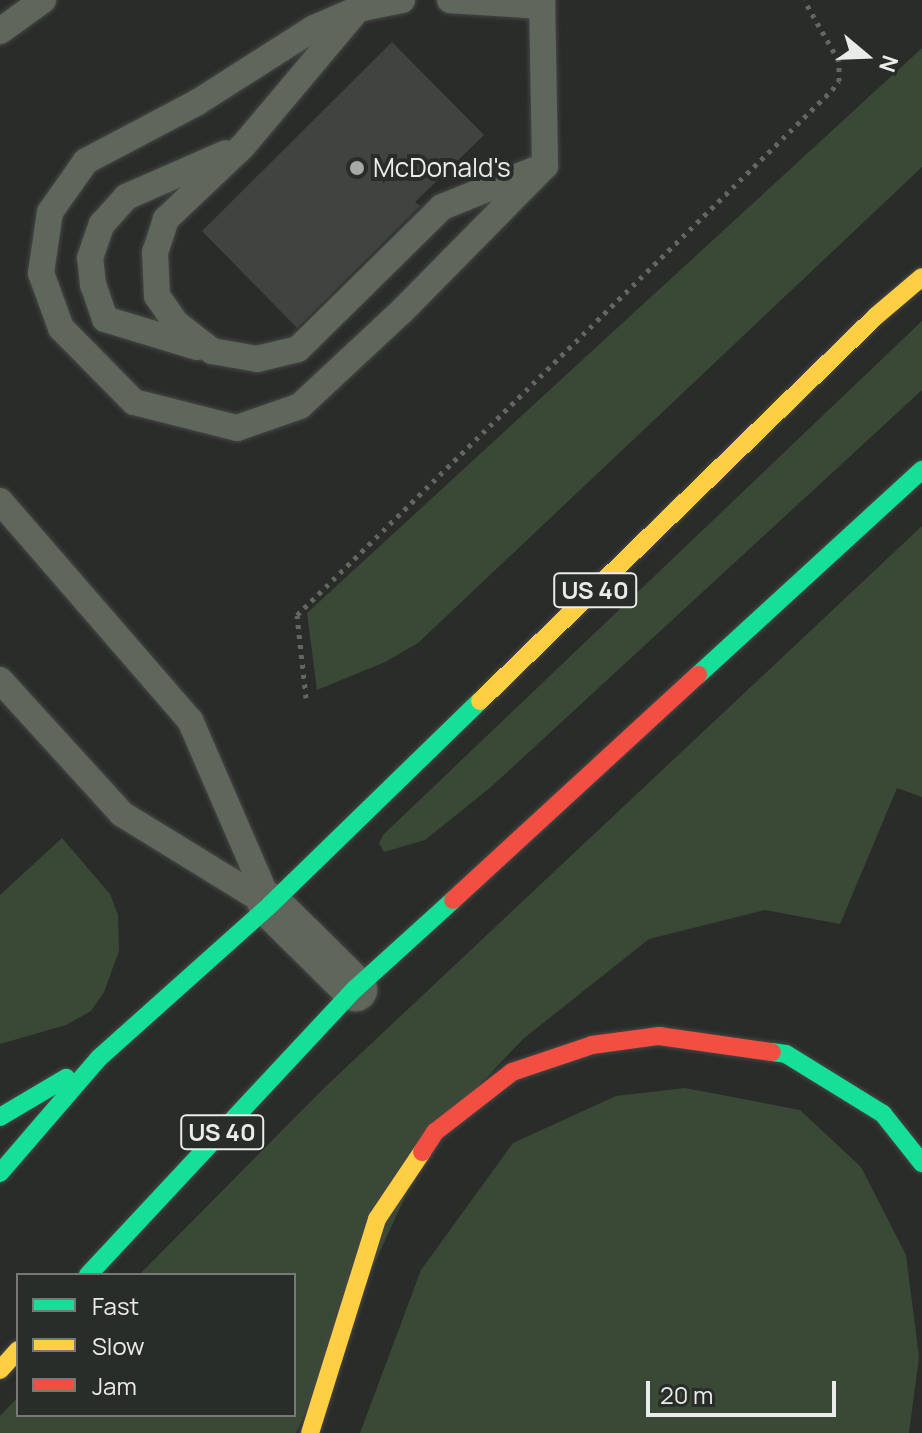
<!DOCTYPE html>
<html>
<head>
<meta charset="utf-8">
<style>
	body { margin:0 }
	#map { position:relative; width:922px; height:1433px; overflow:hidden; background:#2a2c2a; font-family:Manrope,sans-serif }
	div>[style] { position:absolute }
	.green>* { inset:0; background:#3a4935 }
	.building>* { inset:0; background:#414341 }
	.path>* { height:5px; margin-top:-2.5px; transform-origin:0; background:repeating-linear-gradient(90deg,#626861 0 4px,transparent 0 10px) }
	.roads { filter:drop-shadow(0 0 2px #454745) drop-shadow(0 0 2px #454745) }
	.lane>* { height:26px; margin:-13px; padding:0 13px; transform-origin:13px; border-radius:13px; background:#5f665c }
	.street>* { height:44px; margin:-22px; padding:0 22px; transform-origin:22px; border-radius:22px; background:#5f665c }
	.fast>* { height:18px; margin:-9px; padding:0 9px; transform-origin:9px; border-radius:9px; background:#16e098 }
	.slow>* { height:18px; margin:-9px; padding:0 9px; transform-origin:9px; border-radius:9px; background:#ffcf43 }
	.jam>* { height:18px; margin:-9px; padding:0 9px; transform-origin:9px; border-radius:9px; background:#f24e42 }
	.dots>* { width:22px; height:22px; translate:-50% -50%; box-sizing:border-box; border:4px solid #292d29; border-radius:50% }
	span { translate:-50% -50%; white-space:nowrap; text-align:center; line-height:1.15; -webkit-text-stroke:8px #292d29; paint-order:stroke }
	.shield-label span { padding:2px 6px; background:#292d29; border:2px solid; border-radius:6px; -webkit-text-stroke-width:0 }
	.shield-label { font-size:24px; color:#e9ece9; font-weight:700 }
	.poi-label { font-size:26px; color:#e9ece9 }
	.left { translate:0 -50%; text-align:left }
	.legend { position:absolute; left:16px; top:1273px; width:280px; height:144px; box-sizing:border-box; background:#292d29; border:2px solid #767976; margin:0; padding:10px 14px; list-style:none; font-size:24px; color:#e9ece9 }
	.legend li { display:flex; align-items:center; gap:16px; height:40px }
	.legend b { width:40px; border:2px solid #767976 }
	.north { position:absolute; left:826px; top:16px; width:80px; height:80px; -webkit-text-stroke:6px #292d29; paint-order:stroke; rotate:109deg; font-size:22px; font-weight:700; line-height:32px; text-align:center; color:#e9ece9 }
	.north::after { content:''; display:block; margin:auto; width:28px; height:36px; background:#e9ece9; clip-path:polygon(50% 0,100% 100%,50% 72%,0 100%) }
	.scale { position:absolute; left:646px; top:1381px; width:190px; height:36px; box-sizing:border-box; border:4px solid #e9ece9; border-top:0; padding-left:10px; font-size:24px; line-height:28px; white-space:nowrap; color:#e9ece9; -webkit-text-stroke:6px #292d29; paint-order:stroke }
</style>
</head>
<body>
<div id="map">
	<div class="green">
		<div style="clip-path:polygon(922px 48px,922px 167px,418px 643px,385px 662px,317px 690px,307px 613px)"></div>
		<div style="clip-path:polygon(922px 321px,922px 390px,491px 787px,425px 840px,384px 852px,379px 843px,384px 834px)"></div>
		<div style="clip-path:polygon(922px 526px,922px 797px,897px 788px,840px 924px,765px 910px,649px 939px,523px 1039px,435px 1132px,296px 1433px,0 1433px,0 1416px,18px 1397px,18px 1415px,294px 1415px,294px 1275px,139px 1275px,323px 1089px)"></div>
		<div style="clip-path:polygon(62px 838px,110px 894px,118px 915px,119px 951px,104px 992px,91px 1011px,66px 1025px,0 1044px,0 895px)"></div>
		<div style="clip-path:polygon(685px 1088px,800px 1110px,861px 1167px,906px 1255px,919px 1357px,909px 1433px,360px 1433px,421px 1270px,513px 1143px,616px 1096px)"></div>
	</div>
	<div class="building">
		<div style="clip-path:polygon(392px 42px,484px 135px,415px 202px,420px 206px,297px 328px,202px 231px)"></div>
	</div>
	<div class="path">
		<div style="left:306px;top:698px;width:83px;rotate:-96.2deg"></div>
		<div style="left:297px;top:615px;width:750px;rotate:-44.46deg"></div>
		<div style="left:832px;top:90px;width:11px;rotate:-52deg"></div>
		<div style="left:839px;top:81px;width:20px;rotate:-90deg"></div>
		<div style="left:839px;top:61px;width:70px;rotate:-119.8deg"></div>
	</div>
	<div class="roads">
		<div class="lane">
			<div style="left:402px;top:0;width:45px;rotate:168.4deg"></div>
			<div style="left:358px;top:9px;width:48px;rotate:156.6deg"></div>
			<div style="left:314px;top:28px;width:138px;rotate:147.5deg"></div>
			<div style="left:198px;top:102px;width:127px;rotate:152.2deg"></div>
			<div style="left:86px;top:161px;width:62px;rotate:125.2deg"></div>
			<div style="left:50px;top:212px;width:62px;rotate:98.4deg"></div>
			<div style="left:41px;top:273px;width:59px;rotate:70deg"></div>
			<div style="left:61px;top:328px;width:104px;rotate:45.4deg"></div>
			<div style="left:134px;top:402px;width:106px;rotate:14.2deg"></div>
			<div style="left:237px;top:428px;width:67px;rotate:-19.2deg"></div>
			<div style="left:300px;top:406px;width:139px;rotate:-43deg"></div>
			<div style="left:402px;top:311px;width:204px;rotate:-45.4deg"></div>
			<div style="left:545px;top:166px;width:166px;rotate:-91deg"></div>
			<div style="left:450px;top:0;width:92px;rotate:3.7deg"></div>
			<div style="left:353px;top:15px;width:170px;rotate:130deg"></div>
			<div style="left:244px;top:145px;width:108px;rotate:136.5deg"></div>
			<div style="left:166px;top:219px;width:35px;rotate:108deg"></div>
			<div style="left:155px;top:252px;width:44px;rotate:87.4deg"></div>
			<div style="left:157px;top:296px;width:33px;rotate:55deg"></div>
			<div style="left:176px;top:323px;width:46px;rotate:37.9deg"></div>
			<div style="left:212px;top:351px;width:46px;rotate:10.1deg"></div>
			<div style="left:257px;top:359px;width:42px;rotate:-13.7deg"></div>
			<div style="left:298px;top:349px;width:202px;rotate:-44.6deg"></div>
			<div style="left:442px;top:207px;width:99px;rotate:-21.9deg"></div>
			<div style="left:0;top:31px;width:53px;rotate:-35.8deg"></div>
			<div style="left:197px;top:347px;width:96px;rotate:-163.1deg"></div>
			<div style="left:105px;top:319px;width:36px;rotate:-109deg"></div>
			<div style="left:93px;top:285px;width:27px;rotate:-96deg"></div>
			<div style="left:90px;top:258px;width:36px;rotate:-71deg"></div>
			<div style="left:102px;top:224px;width:36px;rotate:-48deg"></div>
			<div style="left:126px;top:197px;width:109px;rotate:-23.7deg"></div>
			<div style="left:0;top:501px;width:290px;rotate:49.1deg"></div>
			<div style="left:190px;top:720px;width:202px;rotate:66.6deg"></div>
			<div style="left:0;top:680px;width:181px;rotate:47.7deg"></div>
			<div style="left:122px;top:814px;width:174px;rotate:31.6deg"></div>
		</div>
		<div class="street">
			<div style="left:270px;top:905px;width:120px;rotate:44.7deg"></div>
		</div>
		<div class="fast">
			<div style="left:698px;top:675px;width:304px;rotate:-42.5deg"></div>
			<div style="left:772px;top:1052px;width:14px;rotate:8deg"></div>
			<div style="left:786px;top:1054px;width:114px;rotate:31.7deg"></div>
			<div style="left:883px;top:1114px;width:63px;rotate:51.5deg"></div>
			<div style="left:0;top:1117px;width:77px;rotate:-30.6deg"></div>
			<div style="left:0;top:1173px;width:152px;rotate:-49.3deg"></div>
			<div style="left:99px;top:1058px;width:229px;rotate:-41.8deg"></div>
			<div style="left:270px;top:905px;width:293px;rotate:-44.2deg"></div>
			<div style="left:88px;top:1275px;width:391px;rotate:-47deg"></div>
			<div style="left:355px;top:989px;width:132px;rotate:-42.2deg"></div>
		</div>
		<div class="slow">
			<div style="left:480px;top:701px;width:552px;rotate:-44.19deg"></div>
			<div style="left:876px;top:316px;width:60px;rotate:-40.3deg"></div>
			<div style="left:0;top:1370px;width:27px;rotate:-48deg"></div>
			<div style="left:310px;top:1433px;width:224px;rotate:-72.6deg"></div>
			<div style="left:377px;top:1219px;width:81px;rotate:-56.1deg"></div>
		</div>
		<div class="jam">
			<div style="left:453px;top:900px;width:333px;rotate:-42.6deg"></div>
			<div style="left:422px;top:1152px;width:24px;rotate:-57deg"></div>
			<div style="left:435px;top:1132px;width:98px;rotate:-37.9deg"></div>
			<div style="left:512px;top:1072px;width:84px;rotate:-18.6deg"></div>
			<div style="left:592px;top:1045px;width:68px;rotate:-7.7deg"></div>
			<div style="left:659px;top:1036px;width:114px;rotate:8.1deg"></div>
		</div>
	</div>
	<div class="dots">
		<div style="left:357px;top:168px;background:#a6a9a6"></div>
	</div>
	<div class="shield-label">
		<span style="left:595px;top:590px">US 40</span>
		<span style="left:222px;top:1132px">US 40</span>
	</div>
	<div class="poi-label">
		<span class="left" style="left:373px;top:168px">McDonald's</span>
	</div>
	<ul class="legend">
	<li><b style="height:10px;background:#16e098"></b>Fast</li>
	<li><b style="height:10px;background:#ffcf43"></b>Slow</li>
	<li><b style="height:10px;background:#f24e42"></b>Jam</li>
	</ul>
	<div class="north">N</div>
	<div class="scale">20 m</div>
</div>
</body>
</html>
